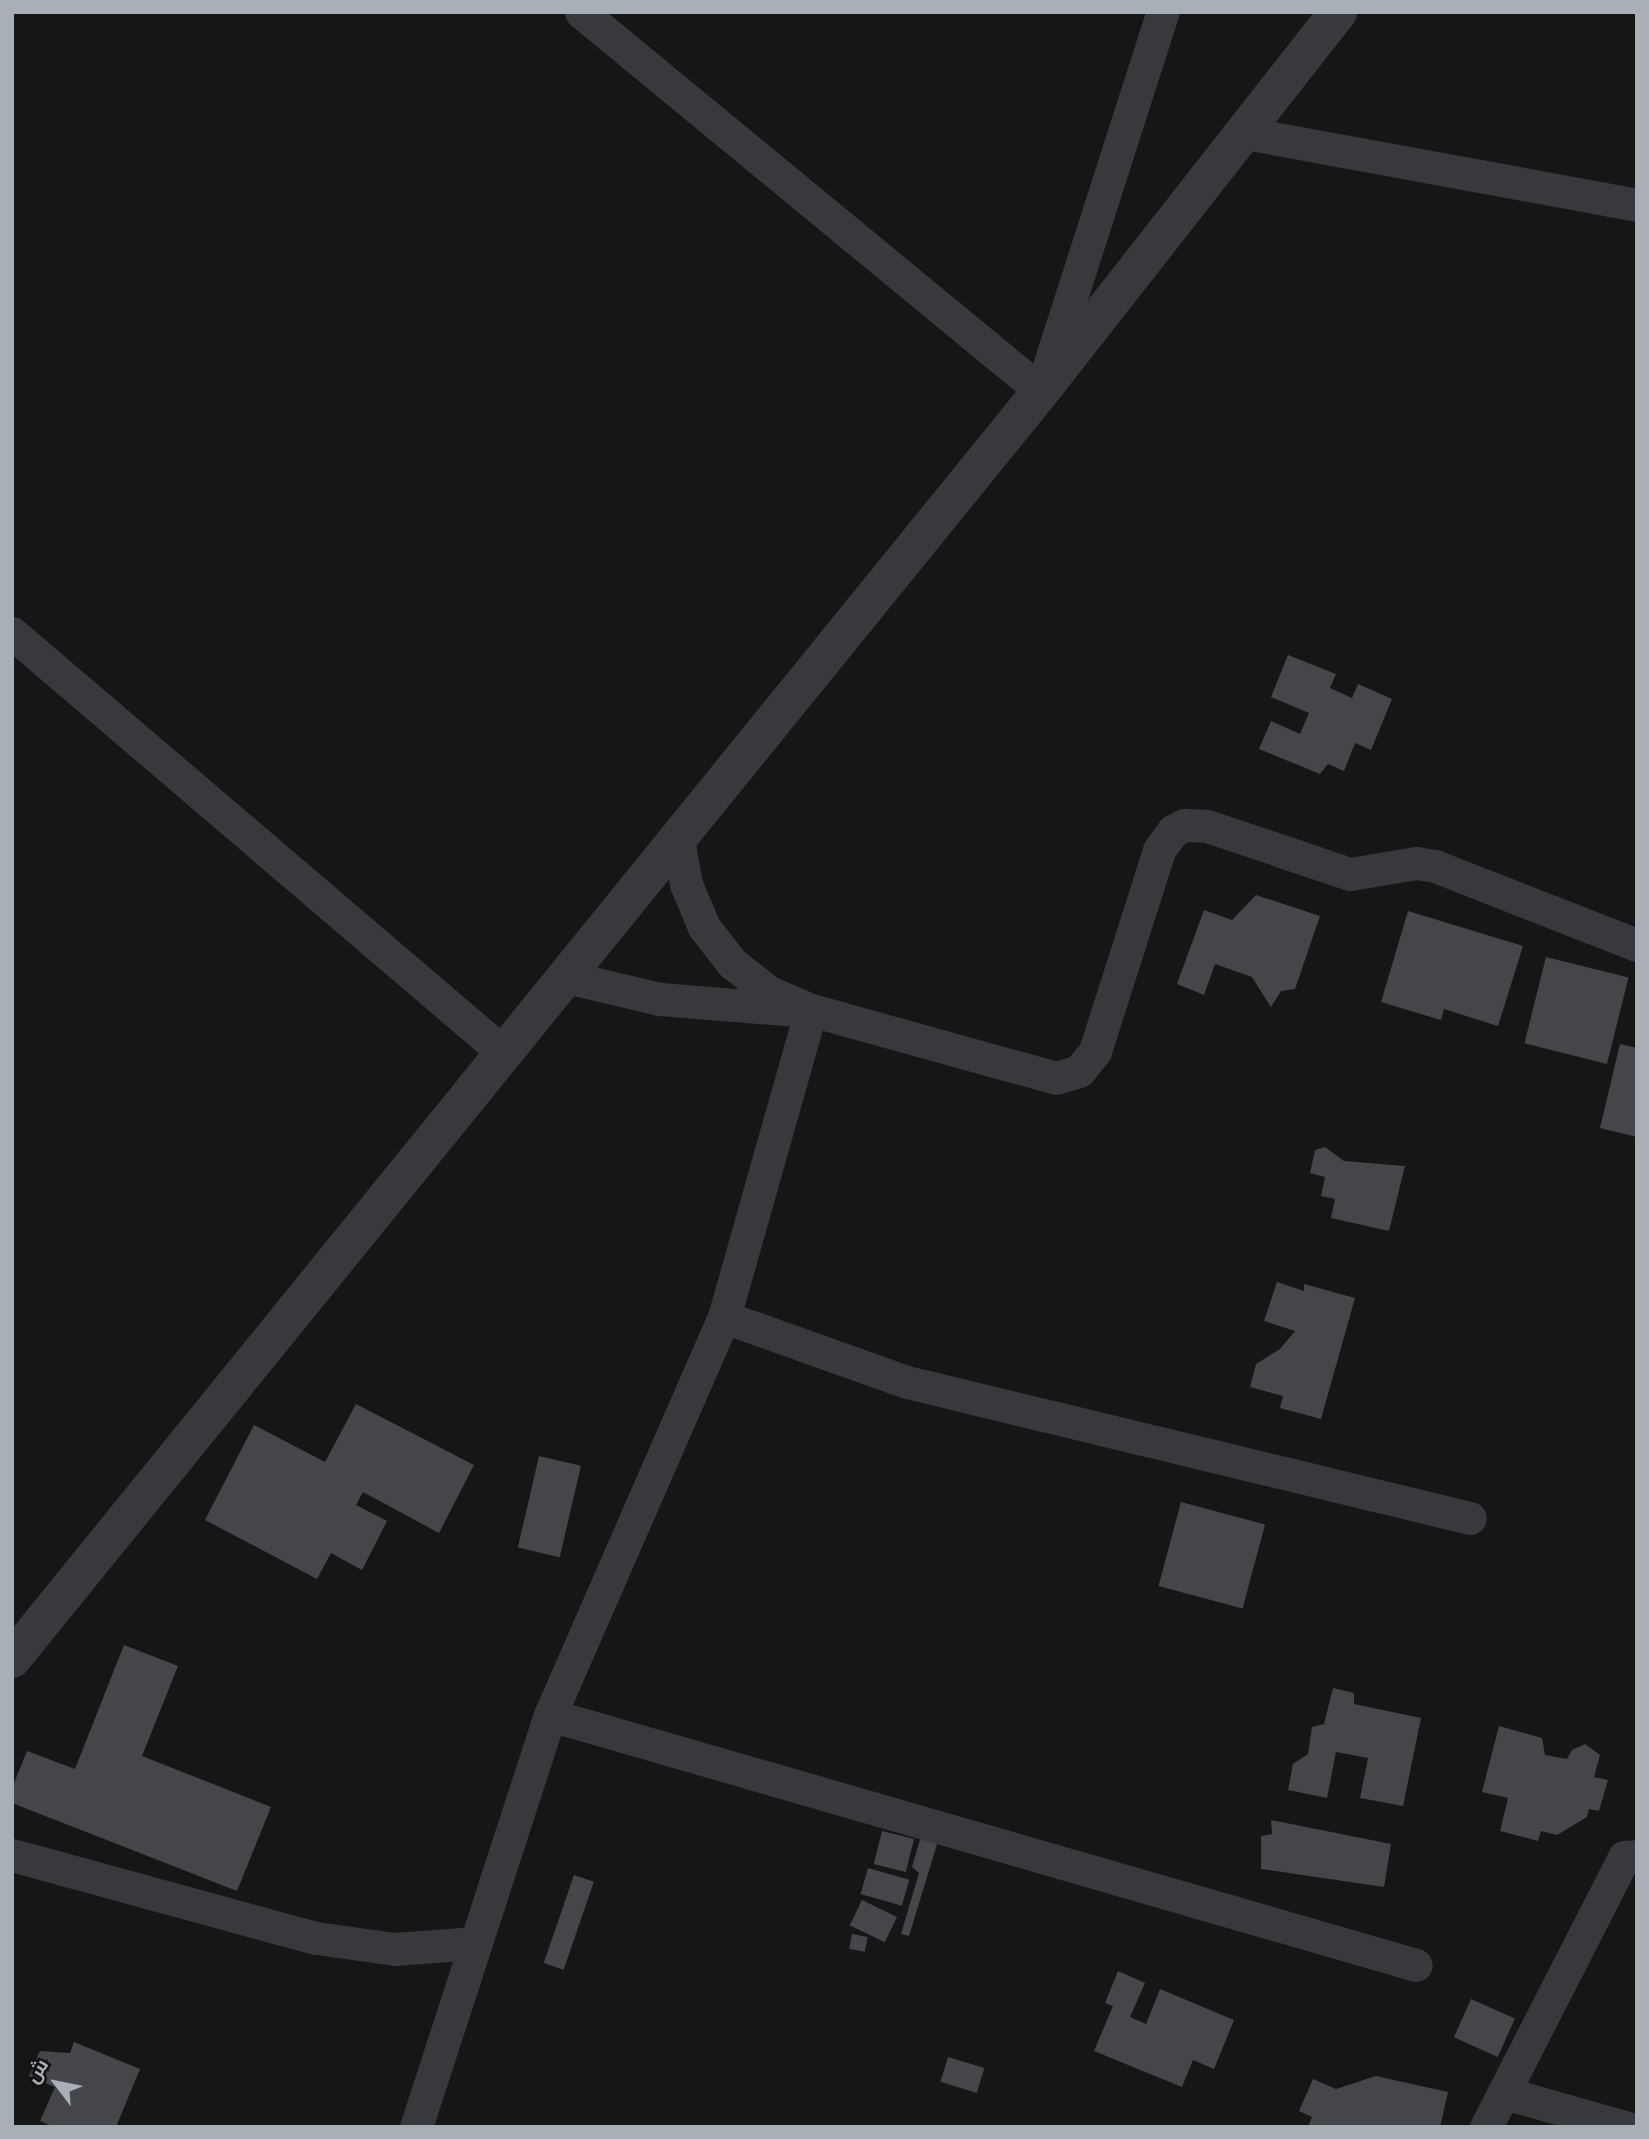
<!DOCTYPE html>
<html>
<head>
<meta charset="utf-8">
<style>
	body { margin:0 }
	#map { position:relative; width:1649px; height:2139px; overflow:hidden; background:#161617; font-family:"Source Sans 3",Cairo,sans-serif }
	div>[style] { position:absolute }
	.building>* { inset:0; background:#45464a; transform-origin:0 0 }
	.minor>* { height:33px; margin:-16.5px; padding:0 16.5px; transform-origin:16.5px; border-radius:16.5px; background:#37393c }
	.tertiary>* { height:38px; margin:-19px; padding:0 19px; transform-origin:19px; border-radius:19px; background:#37393c }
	span { translate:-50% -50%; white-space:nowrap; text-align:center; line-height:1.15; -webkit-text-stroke:6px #111112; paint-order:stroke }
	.frame { position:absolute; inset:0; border:14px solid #a9afb6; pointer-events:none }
	.north { position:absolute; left:21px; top:2048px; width:70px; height:70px; -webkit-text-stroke:5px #111112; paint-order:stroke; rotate:302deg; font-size:19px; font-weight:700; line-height:28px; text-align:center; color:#a9afb6 }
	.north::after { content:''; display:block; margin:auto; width:24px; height:32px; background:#a9afb6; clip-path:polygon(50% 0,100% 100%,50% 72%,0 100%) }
</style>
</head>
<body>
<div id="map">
	<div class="building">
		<div style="clip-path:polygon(1288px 655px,1336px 674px,1330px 688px,1352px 698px,1358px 684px,1392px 699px,1371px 750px,1355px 743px,1344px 771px,1328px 764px,1320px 774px,1259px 749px,1271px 721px,1300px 734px,1309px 713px,1271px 697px)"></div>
		<div style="clip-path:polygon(1256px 895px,1320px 916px,1295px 989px,1281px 991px,1271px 1007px,1252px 977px,1215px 964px,1204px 995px,1177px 984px,1204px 910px,1232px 920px)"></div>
		<div style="clip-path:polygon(1408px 911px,1523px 946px,1498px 1026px,1444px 1009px,1441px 1020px,1381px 1002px)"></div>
		<div style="left:1546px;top:957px;width:85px;height:89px;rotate:14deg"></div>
		<div style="clip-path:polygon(1620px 1044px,1637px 1048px,1637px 1137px,1600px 1128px)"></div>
		<div style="clip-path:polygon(1325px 1147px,1344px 1161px,1405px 1166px,1389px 1231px,1331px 1218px,1335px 1199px,1321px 1196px,1325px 1177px,1310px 1173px,1315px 1150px)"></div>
		<div style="clip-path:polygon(1277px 1282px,1304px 1291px,1304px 1284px,1355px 1298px,1321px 1419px,1280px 1408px,1283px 1396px,1250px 1387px,1256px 1364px,1280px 1349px,1295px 1331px,1264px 1321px)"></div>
		<div style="clip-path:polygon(356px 1404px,474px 1465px,439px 1533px,363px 1492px,356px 1505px,387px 1521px,362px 1570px,331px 1553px,317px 1579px,205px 1520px,254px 1425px,325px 1462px)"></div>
		<div style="left:539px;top:1456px;width:43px;height:94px;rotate:13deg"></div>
		<div style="left:1181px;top:1502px;width:87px;height:87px;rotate:15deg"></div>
		<div style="clip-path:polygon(124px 1645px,178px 1666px,142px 1756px,271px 1807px,237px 1891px,12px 1803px,12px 1788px,27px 1751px,75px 1769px)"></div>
		<div style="clip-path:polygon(1333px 1688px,1354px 1693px,1354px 1704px,1421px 1718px,1403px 1806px,1360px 1798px,1368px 1758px,1336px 1752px,1327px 1798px,1288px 1790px,1293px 1764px,1308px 1754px,1312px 1727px,1324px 1724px)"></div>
		<div style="clip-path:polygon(1499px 1726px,1542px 1738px,1545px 1755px,1567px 1759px,1572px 1750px,1585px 1744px,1600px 1755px,1594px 1777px,1608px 1780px,1599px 1811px,1589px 1809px,1587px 1817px,1557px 1835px,1541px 1831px,1538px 1841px,1500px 1831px,1508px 1798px,1482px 1792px)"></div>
		<div style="clip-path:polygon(1271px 1820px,1391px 1844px,1384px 1887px,1261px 1869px,1261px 1836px,1272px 1834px)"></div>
		<div style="left:882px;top:1831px;width:33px;height:34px;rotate:14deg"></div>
		<div style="clip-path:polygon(921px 1836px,938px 1841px,909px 1936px,901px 1934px,919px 1873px,912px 1867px)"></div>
		<div style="left:868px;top:1868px;width:43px;height:27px;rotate:16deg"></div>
		<div style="left:574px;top:1875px;width:21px;height:93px;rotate:19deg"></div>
		<div style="left:862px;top:1900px;width:39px;height:28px;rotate:26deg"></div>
		<div style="left:852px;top:1934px;width:16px;height:15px;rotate:11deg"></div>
		<div style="clip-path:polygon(1118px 1971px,1145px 1983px,1130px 2017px,1146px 2024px,1160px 1989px,1234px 2020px,1214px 2069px,1193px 2060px,1182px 2087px,1094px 2051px,1113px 2006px,1105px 2003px)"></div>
		<div style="left:1471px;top:1999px;width:48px;height:42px;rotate:24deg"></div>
		<div style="clip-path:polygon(74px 2042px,140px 2069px,116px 2127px,54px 2127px,40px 2121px,55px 2087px,29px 2076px,40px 2051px,70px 2053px)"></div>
		<div style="left:948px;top:2057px;width:38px;height:26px;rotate:17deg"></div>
		<div style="clip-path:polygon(1376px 2076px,1448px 2092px,1440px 2127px,1308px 2127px,1312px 2117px,1299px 2111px,1313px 2079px,1336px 2089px)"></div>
	</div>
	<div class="minor">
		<div style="left:581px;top:12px;width:596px;rotate:39.49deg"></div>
		<div style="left:1041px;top:391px;width:398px;rotate:-72.2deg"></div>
		<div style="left:1240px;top:132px;width:404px;rotate:10.4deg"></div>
		<div style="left:12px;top:633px;width:647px;rotate:40.49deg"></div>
		<div style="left:678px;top:839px;width:46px;rotate:79.9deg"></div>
		<div style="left:686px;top:884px;width:47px;rotate:67.3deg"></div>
		<div style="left:704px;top:927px;width:46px;rotate:52.1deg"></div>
		<div style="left:732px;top:963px;width:47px;rotate:38.1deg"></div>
		<div style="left:769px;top:992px;width:46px;rotate:23.2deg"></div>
		<div style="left:811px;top:1010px;width:254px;rotate:15.5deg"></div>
		<div style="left:1056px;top:1078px;width:24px;rotate:-17deg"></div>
		<div style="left:1079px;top:1071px;width:26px;rotate:-51deg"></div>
		<div style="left:1095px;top:1051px;width:211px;rotate:-72.3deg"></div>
		<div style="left:1159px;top:850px;width:24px;rotate:-54deg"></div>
		<div style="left:1173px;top:831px;width:13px;rotate:-29deg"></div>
		<div style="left:1184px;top:825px;width:23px;rotate:2deg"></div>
		<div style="left:1207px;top:826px;width:151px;rotate:18.6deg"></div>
		<div style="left:1350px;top:874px;width:67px;rotate:-9.5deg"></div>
		<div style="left:1416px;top:863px;width:19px;rotate:9deg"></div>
		<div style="left:1435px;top:866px;width:217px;rotate:21.4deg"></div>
		<div style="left:566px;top:977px;width:97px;rotate:13.2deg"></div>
		<div style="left:660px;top:999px;width:138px;rotate:4.6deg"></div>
		<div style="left:724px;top:1317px;width:194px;rotate:19.6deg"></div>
		<div style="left:907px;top:1382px;width:579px;rotate:13.58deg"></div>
		<div style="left:550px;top:1715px;width:901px;rotate:16.1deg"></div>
		<div style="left:12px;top:1855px;width:315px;rotate:15.3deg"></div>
		<div style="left:316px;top:1938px;width:80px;rotate:7.9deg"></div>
		<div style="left:395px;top:1949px;width:80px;rotate:-4.3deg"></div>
		<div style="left:1504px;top:2093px;width:126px;rotate:15.7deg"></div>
		<div style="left:416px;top:2127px;width:433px;rotate:-72deg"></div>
		<div style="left:550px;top:1715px;width:434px;rotate:-66.4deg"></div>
		<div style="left:724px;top:1317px;width:319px;rotate:-74.2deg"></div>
		<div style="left:1486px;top:2127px;width:303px;rotate:-62.9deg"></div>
		<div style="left:1624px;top:1857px;width:13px;rotate:-4deg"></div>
	</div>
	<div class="tertiary">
		<div style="left:12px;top:1659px;width:1633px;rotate:-50.94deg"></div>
		<div style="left:1041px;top:391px;width:482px;rotate:-51.9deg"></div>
	</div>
	<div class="frame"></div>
	<div class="north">ش</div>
</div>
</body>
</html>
